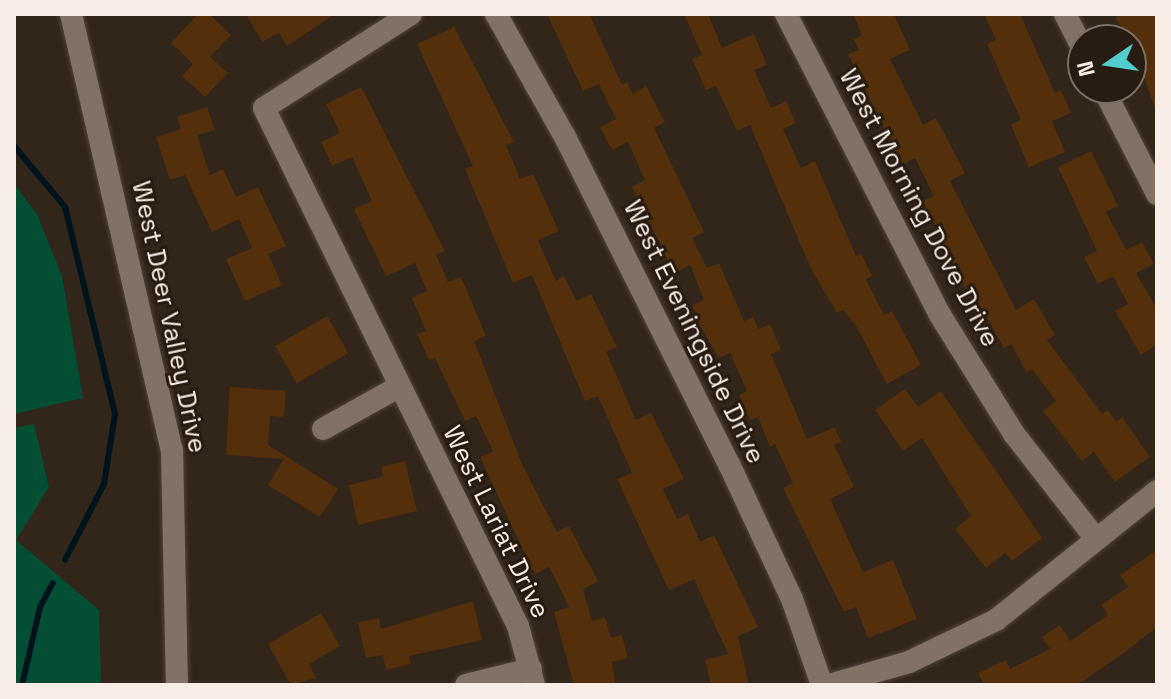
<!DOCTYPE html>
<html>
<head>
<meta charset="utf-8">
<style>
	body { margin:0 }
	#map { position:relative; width:1171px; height:699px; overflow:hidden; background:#32251a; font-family:"Space Grotesk",sans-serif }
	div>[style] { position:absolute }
	.green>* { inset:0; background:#044e33 }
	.stream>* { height:6px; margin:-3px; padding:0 3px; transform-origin:3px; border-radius:3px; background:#00131d }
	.building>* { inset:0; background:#532f0c; transform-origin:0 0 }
	.roads { filter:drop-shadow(0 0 2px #4f443b) drop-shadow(0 0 2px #4f443b) }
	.minor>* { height:22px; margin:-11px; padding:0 11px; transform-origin:11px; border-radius:11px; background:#827265 }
	.tertiary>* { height:22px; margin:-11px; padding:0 11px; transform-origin:11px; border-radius:11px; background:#827265 }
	span { translate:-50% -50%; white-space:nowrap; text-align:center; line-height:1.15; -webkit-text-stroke:6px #281b11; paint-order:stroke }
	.street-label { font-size:26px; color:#f7ede6 }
	.frame { position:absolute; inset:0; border:16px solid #f7ede6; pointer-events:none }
	.north { position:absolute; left:1067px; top:24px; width:80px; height:80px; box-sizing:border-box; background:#281b11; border:2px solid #7b6f66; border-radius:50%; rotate:257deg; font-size:22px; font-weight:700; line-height:32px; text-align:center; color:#f7ede6 }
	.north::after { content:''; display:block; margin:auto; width:28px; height:36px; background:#52cdce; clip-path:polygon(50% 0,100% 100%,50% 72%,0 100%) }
</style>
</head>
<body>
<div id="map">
	<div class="green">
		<div style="clip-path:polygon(14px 184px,37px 214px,62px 276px,83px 398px,14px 414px)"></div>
		<div style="clip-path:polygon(34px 424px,49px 487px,16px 540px,99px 610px,101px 685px,14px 685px,14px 428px)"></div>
	</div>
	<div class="stream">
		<div style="left:14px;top:146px;width:80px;rotate:50.1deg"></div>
		<div style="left:65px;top:207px;width:213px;rotate:76.4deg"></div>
		<div style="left:115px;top:414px;width:71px;rotate:98.9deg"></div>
		<div style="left:104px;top:484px;width:85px;rotate:117.2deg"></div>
		<div style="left:22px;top:685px;width:80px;rotate:-77deg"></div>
		<div style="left:40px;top:607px;width:27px;rotate:-62deg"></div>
	</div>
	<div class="building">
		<div style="clip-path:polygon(198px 14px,209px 14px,231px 35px,210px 57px,228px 73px,205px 97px,182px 76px,193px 64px,171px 43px)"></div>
		<div style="clip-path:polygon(246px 14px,335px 14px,287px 46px,279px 33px,262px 42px)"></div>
		<div style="clip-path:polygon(547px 14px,589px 14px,622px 85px,627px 82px,633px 94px,646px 86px,665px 122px,654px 128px,704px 232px,692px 238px,707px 268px,719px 263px,744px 321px,753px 317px,758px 329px,770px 324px,781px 350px,771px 354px,807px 439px,835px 427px,841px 442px,834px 445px,854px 487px,830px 499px,863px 572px,893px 560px,917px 619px,868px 638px,856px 607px,844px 612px,783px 488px,793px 483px,775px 444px,770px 447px,758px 417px,750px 420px,739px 395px,747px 391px,730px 353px,719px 358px,701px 327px,692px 305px,704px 300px,690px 265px,674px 273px,632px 187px,645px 180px,628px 142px,612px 150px,600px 127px,616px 119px,599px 84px,583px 91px)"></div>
		<div style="clip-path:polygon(684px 14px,708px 14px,722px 48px,754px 34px,767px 65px,754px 70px,771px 108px,786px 101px,796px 123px,783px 129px,801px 168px,815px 161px,856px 256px,861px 253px,872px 276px,866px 279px,884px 315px,892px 311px,921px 365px,887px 384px,855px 324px,843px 310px,837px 313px,811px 269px,750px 125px,737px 131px,716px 86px,706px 90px,692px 59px,702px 55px)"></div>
		<div style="clip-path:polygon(853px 14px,894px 14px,910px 50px,890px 59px,923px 125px,936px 118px,965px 173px,950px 181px,1016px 310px,1034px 299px,1055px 335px,1047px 340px,1102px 414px,1108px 410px,1116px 422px,1122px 417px,1150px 457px,1115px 482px,1094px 452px,1082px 461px,1043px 411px,1056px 401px,1032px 369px,1027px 373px,1011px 344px,1004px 348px,986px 316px,980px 319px,923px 201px,934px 196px,915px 158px,902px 165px,848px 54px,859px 50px,854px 39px,862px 35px)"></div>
		<div style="clip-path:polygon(984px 14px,1020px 14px,1055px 93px,1061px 90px,1071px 113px,1052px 121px,1065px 152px,1029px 167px,1011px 125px,1021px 120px,987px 44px,996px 40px)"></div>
		<div style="clip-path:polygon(1124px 14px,1157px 14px,1157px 114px,1131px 40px,1115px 18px)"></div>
		<div style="clip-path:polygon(454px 27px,514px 142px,506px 145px,520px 179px,533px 174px,559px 231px,538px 240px,556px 281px,564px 276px,576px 301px,591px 294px,617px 347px,606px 352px,636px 420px,651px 413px,684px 479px,663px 489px,677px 519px,688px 514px,700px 542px,714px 535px,758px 627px,738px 636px,749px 685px,711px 685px,705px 660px,728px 654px,694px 579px,669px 590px,617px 479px,632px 473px,598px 396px,585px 401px,532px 275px,513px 283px,465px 169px,473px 166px,417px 44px)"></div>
		<div style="clip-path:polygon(361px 87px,445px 251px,436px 255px,448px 282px,461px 277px,486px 336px,474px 341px,522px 464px,557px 532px,569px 526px,598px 581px,583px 589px,592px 621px,605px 617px,611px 638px,622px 635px,628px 658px,612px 662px,616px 685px,574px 685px,554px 612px,569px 607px,549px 567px,535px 574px,523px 550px,480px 457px,493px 451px,476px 416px,465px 421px,435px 358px,429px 360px,417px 334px,426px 331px,412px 298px,427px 291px,415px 263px,386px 276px,354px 209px,372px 201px,352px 157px,332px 166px,321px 142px,340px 133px,326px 104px)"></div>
		<div style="clip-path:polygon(207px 107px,215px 130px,197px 135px,210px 175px,223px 169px,236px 197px,258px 187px,286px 246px,268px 254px,282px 285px,245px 301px,226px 259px,252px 248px,239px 219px,212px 232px,185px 175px,170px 180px,156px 137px,181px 129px,177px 117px)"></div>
		<div style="clip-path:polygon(1091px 151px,1118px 206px,1106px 212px,1126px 250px,1142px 242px,1154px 264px,1136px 273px,1157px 309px,1157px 345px,1141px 355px,1115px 311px,1128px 304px,1113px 276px,1098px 284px,1084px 257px,1097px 251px,1058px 167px)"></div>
		<div style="left:327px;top:316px;width:43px;height:60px;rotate:60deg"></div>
		<div style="clip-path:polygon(230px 387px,286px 391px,284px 417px,270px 416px,268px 445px,338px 489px,320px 517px,268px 485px,284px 459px,226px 455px)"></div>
		<div style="clip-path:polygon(905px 389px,918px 407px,941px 391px,1042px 538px,1012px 561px,1005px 553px,986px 568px,955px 529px,971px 516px,922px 438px,903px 451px,875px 410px)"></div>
		<div style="clip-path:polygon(405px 461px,417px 511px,358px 525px,349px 485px,383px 477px,381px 467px)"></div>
		<div style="clip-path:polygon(1157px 550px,1157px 627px,1121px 655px,1077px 685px,978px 685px,983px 682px,978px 673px,1006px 660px,1010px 669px,1050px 649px,1042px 637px,1060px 625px,1070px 641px,1108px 615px,1101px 605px,1128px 587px,1120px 575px)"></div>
		<div style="clip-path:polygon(473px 601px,482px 640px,409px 656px,411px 664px,386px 670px,383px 655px,366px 658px,358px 623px,379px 618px,381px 629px)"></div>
		<div style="clip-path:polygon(321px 613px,340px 646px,309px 664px,316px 678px,291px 685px,268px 644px)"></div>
	</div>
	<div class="roads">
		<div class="minor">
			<div style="left:411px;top:14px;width:174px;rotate:147.4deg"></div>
			<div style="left:264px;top:108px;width:577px;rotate:63.88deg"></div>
			<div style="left:518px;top:626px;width:61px;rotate:74.8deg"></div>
			<div style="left:496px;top:14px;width:141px;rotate:60.7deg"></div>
			<div style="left:565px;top:137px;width:366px;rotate:63.4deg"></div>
			<div style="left:729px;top:464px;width:149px;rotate:65deg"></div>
			<div style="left:792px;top:599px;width:91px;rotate:70.8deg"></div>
			<div style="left:786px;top:14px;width:338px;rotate:62.9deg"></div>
			<div style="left:940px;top:315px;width:140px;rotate:58.1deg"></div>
			<div style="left:1014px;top:434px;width:133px;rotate:52deg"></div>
			<div style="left:1065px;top:14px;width:39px;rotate:63deg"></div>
			<div style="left:1103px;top:88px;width:119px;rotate:63deg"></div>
			<div style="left:323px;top:429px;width:86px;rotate:-29.2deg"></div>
			<div style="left:466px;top:685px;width:67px;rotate:-13.8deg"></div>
			<div style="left:829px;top:685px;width:83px;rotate:-16deg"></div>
			<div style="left:909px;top:662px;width:97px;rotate:-25.8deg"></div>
			<div style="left:996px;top:620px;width:206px;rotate:-38.7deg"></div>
		</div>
		<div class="tertiary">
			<div style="left:71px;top:14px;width:448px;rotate:77deg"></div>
			<div style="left:172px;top:450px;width:235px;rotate:88.8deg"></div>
		</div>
	</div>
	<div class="street-label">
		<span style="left:919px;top:208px;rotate:62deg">West Morning Dove Drive</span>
		<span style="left:169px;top:317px;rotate:78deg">West Deer Valley Drive</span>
		<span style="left:694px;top:332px;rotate:64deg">West Eveningside Drive</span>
		<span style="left:496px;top:522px;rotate:64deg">West Lariat Drive</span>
	</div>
	<div class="frame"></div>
	<div class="north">N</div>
</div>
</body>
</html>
